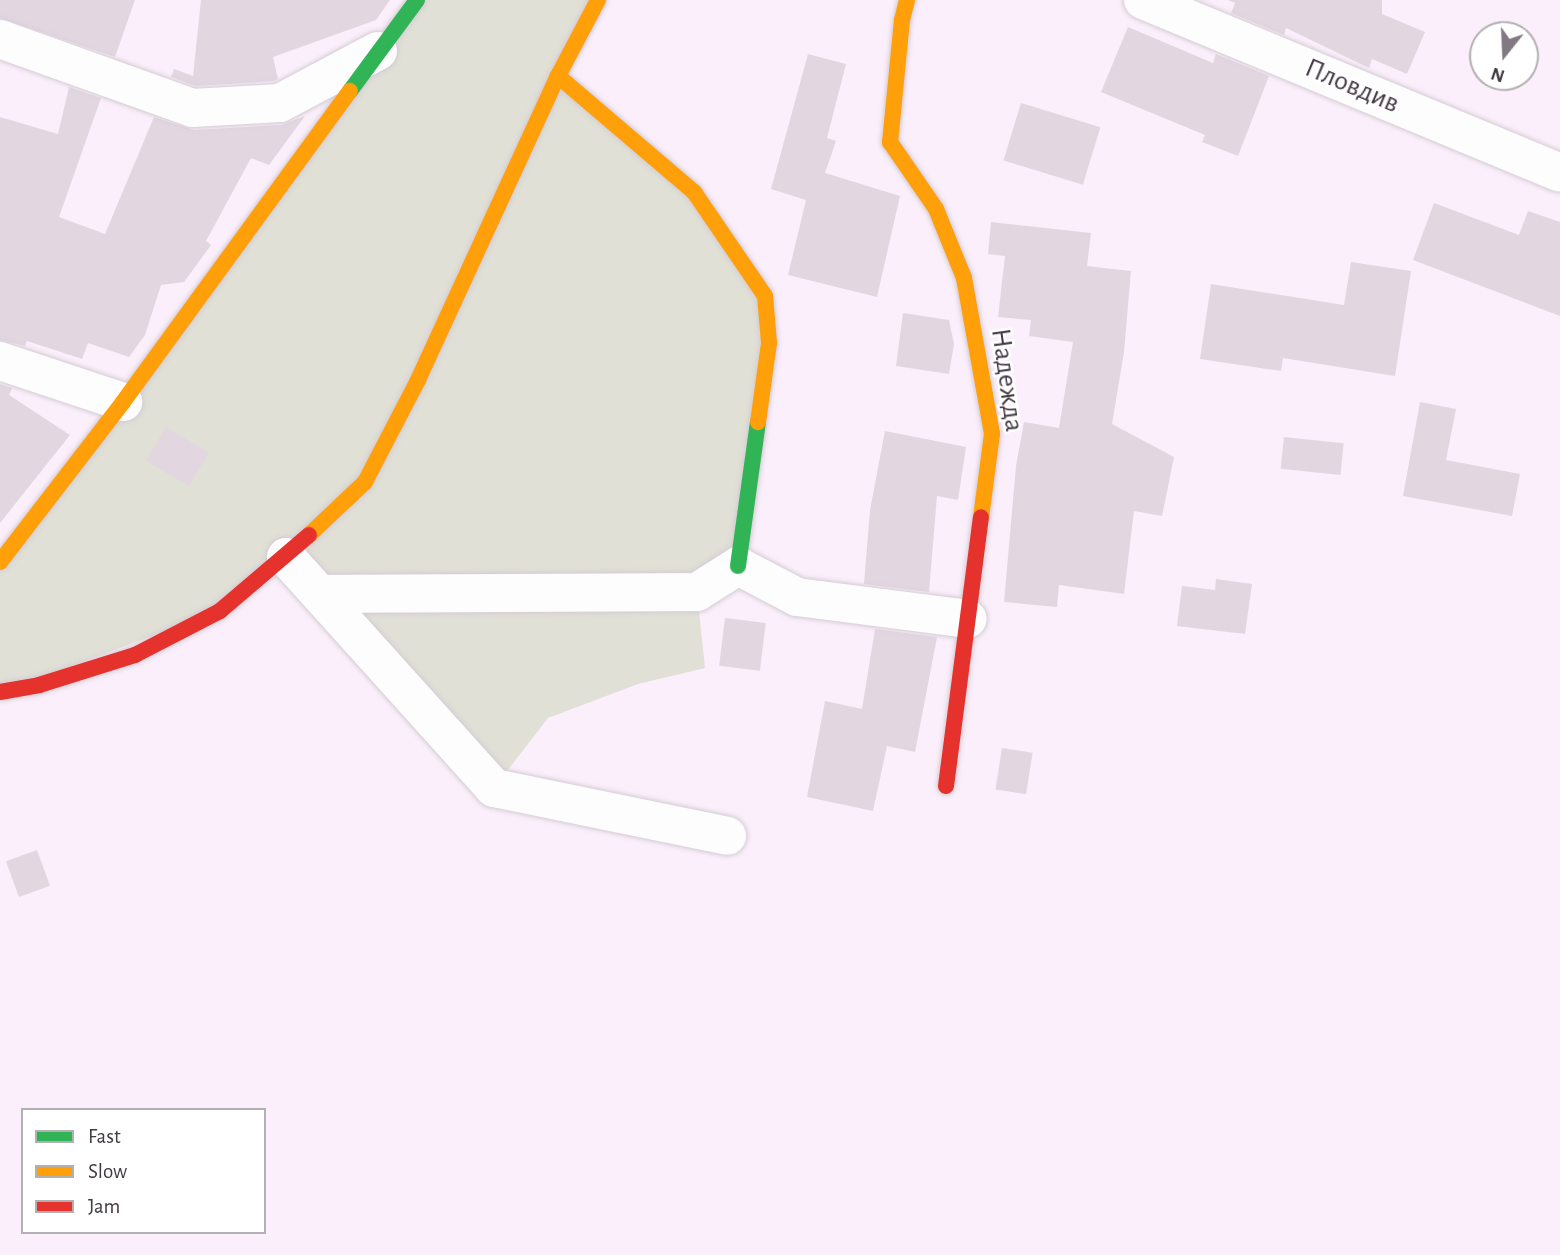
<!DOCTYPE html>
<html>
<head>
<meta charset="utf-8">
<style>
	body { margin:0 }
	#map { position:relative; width:1560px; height:1255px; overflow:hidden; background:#faeffa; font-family:"Alegreya Sans",sans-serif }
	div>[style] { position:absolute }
	.green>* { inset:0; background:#e0e0d6 }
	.building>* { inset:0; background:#e2d7e1; transform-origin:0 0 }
	.roads { filter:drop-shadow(0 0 2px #d4cbd4) drop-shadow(0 0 2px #d4cbd4) }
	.street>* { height:38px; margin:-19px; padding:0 19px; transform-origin:19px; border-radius:19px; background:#fefdfe }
	.fast>* { height:16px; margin:-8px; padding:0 8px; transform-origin:8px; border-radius:8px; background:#30b455 }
	.slow>* { height:16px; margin:-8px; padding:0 8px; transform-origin:8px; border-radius:8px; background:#ff9f0a }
	.jam>* { height:16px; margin:-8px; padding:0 8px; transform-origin:8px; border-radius:8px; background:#e5322d }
	span { translate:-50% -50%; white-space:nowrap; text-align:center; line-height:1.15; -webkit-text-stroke:5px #fff; paint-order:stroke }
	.street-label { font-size:28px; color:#423942 }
	.legend { position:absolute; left:21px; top:1108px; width:245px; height:126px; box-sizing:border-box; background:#fff; border:2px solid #b3b0b3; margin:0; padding:9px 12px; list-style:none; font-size:21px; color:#423942 }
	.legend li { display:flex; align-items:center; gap:14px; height:35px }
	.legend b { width:35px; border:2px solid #b3b0b3 }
	.north { position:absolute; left:1469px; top:21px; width:70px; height:70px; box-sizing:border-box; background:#fff; border:2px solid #b3b0b3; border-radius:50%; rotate:198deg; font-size:19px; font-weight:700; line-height:28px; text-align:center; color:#423942 }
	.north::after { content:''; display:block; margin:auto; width:24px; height:32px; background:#827982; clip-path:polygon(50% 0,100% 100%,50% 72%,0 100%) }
</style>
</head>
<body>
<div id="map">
	<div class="green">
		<div style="clip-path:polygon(417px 0,598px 0,558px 76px,694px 192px,765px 296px,738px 566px,697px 592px,705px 668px,638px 684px,548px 718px,494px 788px,286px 557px,220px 611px,0 692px,0 562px)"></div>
	</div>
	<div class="building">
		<div style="clip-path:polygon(0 0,135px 0,115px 57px,0 18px)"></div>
		<div style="clip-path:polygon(201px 0,390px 0,376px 20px,273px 57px,278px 79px,274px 81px,196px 86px,171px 77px,174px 69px,193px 76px)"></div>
		<div style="clip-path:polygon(1228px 0,1382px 0,1382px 14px,1425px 32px,1407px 74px,1372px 59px,1369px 68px,1286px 28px,1284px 35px,1231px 13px,1235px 3px)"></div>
		<div style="clip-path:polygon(1128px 27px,1213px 63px,1216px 54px,1269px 76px,1238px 156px,1202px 142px,1205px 135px,1101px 92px)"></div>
		<div style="clip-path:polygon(808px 54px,846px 64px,827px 138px,836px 141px,825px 173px,900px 196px,877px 297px,788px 275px,806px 200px,771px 189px)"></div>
		<div style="clip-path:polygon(69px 87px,101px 98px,59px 217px,105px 234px,154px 117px,194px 130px,281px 125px,305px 116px,269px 165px,251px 158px,206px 241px,211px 245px,184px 282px,161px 285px,145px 335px,129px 357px,88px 343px,82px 359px,27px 341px,25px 346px,0 340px,0 117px,58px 134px)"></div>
		<div style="left:1021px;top:103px;width:83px;height:60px;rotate:17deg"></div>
		<div style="clip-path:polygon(1434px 203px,1519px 235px,1528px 211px,1560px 222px,1560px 316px,1413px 260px)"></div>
		<div style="clip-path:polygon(991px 222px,1091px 233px,1087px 266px,1131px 271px,1124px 352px,1112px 424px,1174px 457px,1162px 516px,1134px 511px,1124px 594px,1059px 585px,1057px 607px,1004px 602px,1016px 466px,1024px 422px,1059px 428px,1073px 342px,1029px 336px,1031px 320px,998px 317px,1005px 256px,988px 254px)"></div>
		<div style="clip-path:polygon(1351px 262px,1411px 271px,1395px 376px,1283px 358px,1281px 371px,1200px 359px,1211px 284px,1344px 305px)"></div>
		<div style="clip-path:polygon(903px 313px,949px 320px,954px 344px,949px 374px,896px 366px)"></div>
		<div style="clip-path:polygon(0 384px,12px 388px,9px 395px,70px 435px,0 523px)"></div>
		<div style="clip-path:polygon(1420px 402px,1456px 409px,1446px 460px,1520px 474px,1512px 516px,1403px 496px)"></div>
		<div style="left:166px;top:427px;width:50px;height:39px;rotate:31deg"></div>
		<div style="clip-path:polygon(885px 431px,966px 447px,958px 500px,937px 496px,929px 592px,864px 584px,870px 510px)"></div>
		<div style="left:1284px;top:437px;width:60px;height:32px;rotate:6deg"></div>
		<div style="clip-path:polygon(1216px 579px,1252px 584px,1245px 634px,1177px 626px,1182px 586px,1215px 590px)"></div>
		<div style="left:725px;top:618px;width:41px;height:48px;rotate:7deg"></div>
		<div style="clip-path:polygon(875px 629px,937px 637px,915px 752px,887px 746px,873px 811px,807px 797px,825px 701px,862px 709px)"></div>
		<div style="left:1002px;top:748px;width:31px;height:42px;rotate:9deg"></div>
		<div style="left:37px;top:850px;width:38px;height:33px;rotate:70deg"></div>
	</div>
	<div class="roads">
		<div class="street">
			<div style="left:1143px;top:0;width:451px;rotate:22.5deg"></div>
			<div style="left:0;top:39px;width:205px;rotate:19.7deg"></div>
			<div style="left:193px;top:108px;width:87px;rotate:-3.3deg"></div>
			<div style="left:280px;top:103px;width:111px;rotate:-28deg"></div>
			<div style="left:0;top:361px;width:130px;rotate:18.4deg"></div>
			<div style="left:286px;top:557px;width:311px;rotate:48deg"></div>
			<div style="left:494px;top:788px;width:238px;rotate:11.6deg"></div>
			<div style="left:320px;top:594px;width:377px;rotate:-0.3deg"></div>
			<div style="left:697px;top:592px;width:49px;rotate:-32.4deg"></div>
			<div style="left:738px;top:566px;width:67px;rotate:27.7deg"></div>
			<div style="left:797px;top:597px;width:172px;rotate:7.3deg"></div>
		</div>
		<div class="fast">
			<div style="left:350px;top:91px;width:113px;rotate:-53.6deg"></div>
			<div style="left:738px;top:566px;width:145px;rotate:-82.1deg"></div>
		</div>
		<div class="slow">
			<div style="left:907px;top:0;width:21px;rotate:104deg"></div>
			<div style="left:902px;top:20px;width:123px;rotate:95.6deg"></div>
			<div style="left:890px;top:142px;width:81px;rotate:55.5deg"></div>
			<div style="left:936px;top:209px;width:74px;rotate:67.9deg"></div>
			<div style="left:964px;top:278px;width:158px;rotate:79.8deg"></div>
			<div style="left:992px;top:434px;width:84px;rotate:97.5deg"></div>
			<div style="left:558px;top:76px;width:179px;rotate:40.5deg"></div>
			<div style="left:694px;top:192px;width:126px;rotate:55.7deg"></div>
			<div style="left:765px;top:296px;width:47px;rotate:85.1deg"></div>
			<div style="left:769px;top:343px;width:80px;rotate:97.9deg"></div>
			<div style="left:309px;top:535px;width:77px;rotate:-43.4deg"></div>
			<div style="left:365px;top:482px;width:115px;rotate:-62.5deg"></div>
			<div style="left:418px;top:380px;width:335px;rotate:-65.3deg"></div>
			<div style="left:558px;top:76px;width:86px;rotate:-62.2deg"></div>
			<div style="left:0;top:562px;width:202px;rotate:-52.4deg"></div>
			<div style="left:123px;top:402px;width:385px;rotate:-53.9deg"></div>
		</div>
		<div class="jam">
			<div style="left:0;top:692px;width:40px;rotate:-10deg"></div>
			<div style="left:39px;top:685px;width:101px;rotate:-17.4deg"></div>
			<div style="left:135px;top:655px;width:96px;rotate:-27.4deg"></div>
			<div style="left:220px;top:611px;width:117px;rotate:-40.5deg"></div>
			<div style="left:946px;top:786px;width:271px;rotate:-82.6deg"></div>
		</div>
	</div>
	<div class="street-label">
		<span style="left:1352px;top:86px;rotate:23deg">Пловдив</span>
		<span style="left:1007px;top:380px;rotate:82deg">Надежда</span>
	</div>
	<ul class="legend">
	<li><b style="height:9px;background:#30b455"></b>Fast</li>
	<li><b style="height:9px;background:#ff9f0a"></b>Slow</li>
	<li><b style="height:9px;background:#e5322d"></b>Jam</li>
	</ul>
	<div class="north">N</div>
</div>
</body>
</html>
